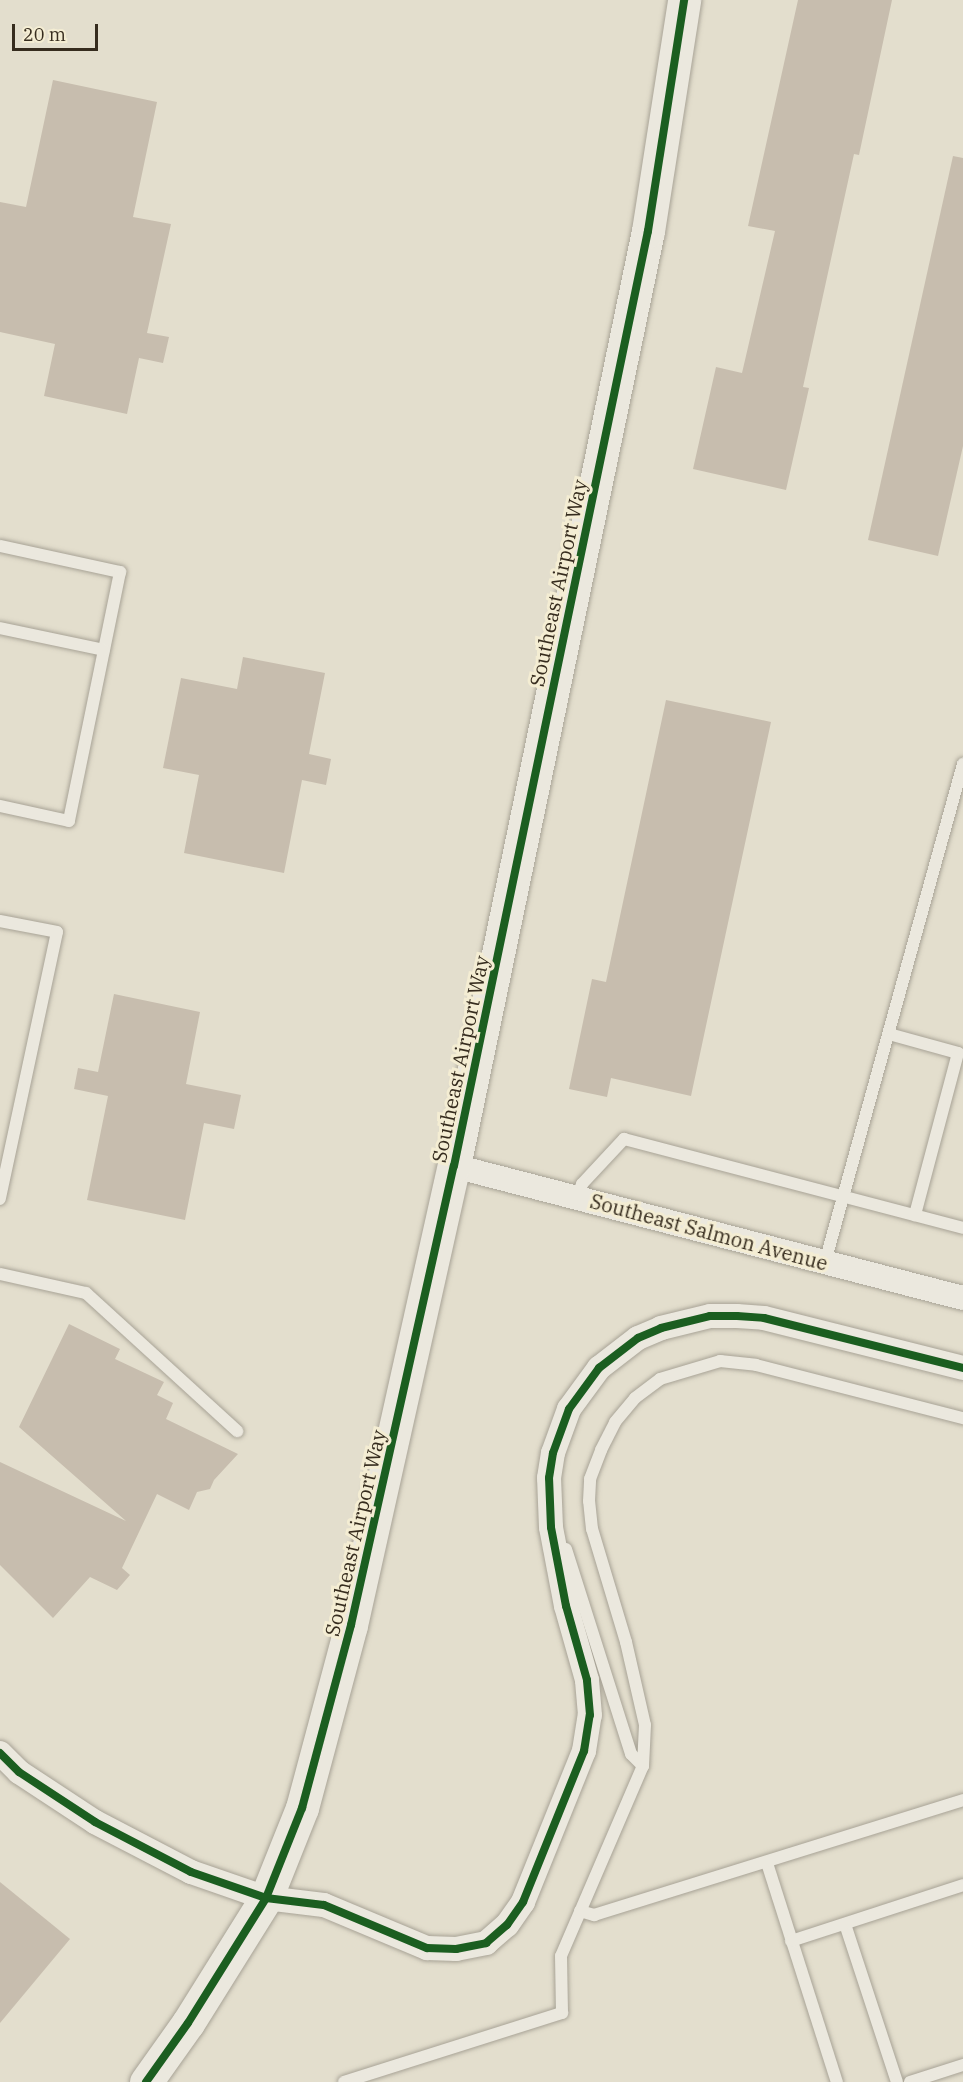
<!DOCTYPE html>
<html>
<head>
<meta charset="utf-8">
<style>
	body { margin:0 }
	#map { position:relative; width:963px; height:2082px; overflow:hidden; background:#e3decd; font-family:"IBM Plex Serif",serif }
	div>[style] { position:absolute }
	.building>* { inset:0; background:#c7bdae }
	.roads { filter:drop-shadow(0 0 2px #a8a396) drop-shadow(0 0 2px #a8a396) }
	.service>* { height:12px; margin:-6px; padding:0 6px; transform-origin:6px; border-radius:6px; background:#ebe8de }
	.minor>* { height:24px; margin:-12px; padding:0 12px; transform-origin:12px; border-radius:12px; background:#ebe8de }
	.secondary>* { height:33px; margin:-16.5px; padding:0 16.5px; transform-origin:16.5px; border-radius:16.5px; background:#ebe8de }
	.cycleway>* { height:8px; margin:-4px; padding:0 4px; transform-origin:4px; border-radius:4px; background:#1b5e20 }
	span { translate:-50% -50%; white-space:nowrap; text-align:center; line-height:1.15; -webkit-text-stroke:6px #f4edd3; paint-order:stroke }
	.street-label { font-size:20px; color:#362c1e }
	.scale { position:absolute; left:12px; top:24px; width:86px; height:27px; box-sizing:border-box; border:3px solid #362c1e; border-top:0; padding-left:8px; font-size:18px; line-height:21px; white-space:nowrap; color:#362c1e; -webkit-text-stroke:4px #f4edd3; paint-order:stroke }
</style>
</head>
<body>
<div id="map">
	<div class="building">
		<div style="clip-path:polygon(798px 0,892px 0,859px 155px,854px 154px,803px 387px,809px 388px,786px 490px,693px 469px,716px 367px,742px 373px,775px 231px,748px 226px)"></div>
		<div style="clip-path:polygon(53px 80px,157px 102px,133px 217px,171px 224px,147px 333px,169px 337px,163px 363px,139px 358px,127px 414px,44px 396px,55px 344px,0 332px,0 202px,26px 207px)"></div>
		<div style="clip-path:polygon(953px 156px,963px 158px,963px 446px,938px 556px,868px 540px)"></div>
		<div style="clip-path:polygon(243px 657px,325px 673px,309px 754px,331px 759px,326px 785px,302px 780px,284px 873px,184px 853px,199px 775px,163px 768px,181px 678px,237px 689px)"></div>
		<div style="clip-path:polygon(666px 700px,771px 722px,691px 1096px,611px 1078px,607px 1097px,569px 1089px,592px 979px,606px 982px)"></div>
		<div style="clip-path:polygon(114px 994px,200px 1012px,186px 1084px,241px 1095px,234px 1129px,204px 1123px,185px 1220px,87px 1200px,108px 1096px,74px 1089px,78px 1068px,98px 1072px)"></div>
		<div style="clip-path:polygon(69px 1324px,120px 1349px,115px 1359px,164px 1382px,157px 1395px,173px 1403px,166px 1419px,238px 1454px,214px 1480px,210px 1489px,197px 1492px,189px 1510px,157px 1494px,122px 1568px,130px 1575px,117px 1590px,90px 1577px,53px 1618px,0 1565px,0 1462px,126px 1521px,19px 1427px)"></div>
		<div style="clip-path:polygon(0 1882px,70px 1939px,0 2023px)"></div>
	</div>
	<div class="roads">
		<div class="service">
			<div style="left:0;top:546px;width:123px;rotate:12.2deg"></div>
			<div style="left:120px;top:572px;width:254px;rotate:101.6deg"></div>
			<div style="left:69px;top:821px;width:71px;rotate:-167.7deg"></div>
			<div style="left:0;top:628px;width:106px;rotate:11.9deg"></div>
			<div style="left:0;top:921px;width:58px;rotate:10.9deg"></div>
			<div style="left:57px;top:932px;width:273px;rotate:102.1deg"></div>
			<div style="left:889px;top:1034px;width:72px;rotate:15.4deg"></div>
			<div style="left:958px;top:1053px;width:168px;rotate:104.9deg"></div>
			<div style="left:577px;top:1198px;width:15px;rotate:-70deg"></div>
			<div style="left:582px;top:1184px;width:62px;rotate:-47deg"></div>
			<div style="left:624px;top:1139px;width:350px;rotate:14.7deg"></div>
			<div style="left:825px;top:1262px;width:517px;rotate:-74.51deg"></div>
			<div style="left:0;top:1274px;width:88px;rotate:12.5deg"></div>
			<div style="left:86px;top:1293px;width:205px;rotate:42.4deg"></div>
			<div style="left:566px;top:1549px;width:215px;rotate:72.4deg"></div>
			<div style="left:631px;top:1754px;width:17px;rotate:45deg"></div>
			<div style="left:767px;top:1863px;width:230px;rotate:72.3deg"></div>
			<div style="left:580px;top:1911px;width:15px;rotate:16deg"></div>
			<div style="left:594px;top:1915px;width:387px;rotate:-17.3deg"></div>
			<div style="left:845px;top:1924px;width:166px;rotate:71.8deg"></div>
			<div style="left:791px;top:1941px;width:181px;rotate:-18deg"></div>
			<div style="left:344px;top:2082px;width:229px;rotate:-17.6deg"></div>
			<div style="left:562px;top:2013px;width:57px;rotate:-91deg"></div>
			<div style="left:561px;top:1956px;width:207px;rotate:-66.7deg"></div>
			<div style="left:643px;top:1766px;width:41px;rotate:-87.2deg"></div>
			<div style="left:645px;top:1725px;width:85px;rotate:-102.9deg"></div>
			<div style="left:626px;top:1642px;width:118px;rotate:-106.7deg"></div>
			<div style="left:592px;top:1529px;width:28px;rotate:-96deg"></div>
			<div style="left:589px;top:1501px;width:22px;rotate:-87deg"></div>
			<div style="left:590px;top:1479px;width:31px;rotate:-69deg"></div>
			<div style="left:601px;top:1450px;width:31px;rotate:-63deg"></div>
			<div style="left:615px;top:1422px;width:31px;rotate:-50deg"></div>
			<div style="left:635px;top:1398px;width:31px;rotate:-37deg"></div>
			<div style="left:660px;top:1379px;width:63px;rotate:-16.7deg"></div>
			<div style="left:720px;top:1361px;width:36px;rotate:6deg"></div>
			<div style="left:756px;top:1365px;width:214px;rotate:14.4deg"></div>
			<div style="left:910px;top:2082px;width:56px;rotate:-17.8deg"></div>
		</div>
		<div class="minor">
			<div style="left:454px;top:1166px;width:526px;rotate:14.54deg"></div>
			<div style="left:0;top:1753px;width:27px;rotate:45deg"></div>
			<div style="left:19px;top:1772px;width:91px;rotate:33.3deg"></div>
			<div style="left:95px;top:1822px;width:108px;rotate:27.5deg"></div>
			<div style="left:191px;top:1872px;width:79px;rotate:19.1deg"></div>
			<div style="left:266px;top:1898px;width:58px;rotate:6.9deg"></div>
			<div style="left:324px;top:1905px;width:112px;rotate:22.7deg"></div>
			<div style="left:427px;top:1948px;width:29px;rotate:2deg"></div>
			<div style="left:456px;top:1949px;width:31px;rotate:-11deg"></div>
			<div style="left:486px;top:1943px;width:28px;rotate:-41deg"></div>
			<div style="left:507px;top:1925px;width:28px;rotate:-55deg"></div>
			<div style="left:523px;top:1902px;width:163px;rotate:-68deg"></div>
			<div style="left:584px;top:1751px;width:36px;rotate:-81deg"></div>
			<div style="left:590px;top:1715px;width:35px;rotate:-95deg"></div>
			<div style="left:587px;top:1680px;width:77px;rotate:-105.8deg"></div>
			<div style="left:566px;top:1606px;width:80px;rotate:-100.8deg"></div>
			<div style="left:551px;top:1527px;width:49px;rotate:-92.3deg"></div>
			<div style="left:549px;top:1478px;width:25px;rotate:-81deg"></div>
			<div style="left:553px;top:1453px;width:47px;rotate:-70deg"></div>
			<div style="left:569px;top:1409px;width:51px;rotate:-53.8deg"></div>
			<div style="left:599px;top:1368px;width:49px;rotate:-37.6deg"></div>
			<div style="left:638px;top:1338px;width:25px;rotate:-23deg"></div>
			<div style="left:661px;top:1328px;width:50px;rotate:-13.8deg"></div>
			<div style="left:710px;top:1316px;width:27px"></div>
			<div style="left:737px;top:1316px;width:27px;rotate:4deg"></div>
			<div style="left:764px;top:1318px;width:205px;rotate:14.1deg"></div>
		</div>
		<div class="secondary">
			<div style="left:146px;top:2082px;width:72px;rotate:-54.6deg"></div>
			<div style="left:188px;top:2023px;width:147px;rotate:-58deg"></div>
			<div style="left:266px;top:1898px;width:97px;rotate:-68.2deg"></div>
			<div style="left:302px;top:1808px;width:189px;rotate:-75deg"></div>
			<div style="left:351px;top:1625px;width:470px;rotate:-77.4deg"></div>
			<div style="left:454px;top:1166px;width:955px;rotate:-78.28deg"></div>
			<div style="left:648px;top:231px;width:234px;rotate:-81.1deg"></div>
		</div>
	</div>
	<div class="cycleway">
		<div style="left:0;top:1753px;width:27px;rotate:45deg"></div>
		<div style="left:19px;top:1772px;width:91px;rotate:33.3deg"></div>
		<div style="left:95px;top:1822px;width:108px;rotate:27.5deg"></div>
		<div style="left:191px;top:1872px;width:79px;rotate:19.1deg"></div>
		<div style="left:266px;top:1898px;width:58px;rotate:6.9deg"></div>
		<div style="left:324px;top:1905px;width:112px;rotate:22.7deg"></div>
		<div style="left:427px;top:1948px;width:29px;rotate:2deg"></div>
		<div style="left:456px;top:1949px;width:31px;rotate:-11deg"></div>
		<div style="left:486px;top:1943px;width:28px;rotate:-41deg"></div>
		<div style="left:507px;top:1925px;width:28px;rotate:-55deg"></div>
		<div style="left:523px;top:1902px;width:163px;rotate:-68deg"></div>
		<div style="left:584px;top:1751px;width:36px;rotate:-81deg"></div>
		<div style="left:590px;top:1715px;width:35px;rotate:-95deg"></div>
		<div style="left:587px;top:1680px;width:77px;rotate:-105.8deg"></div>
		<div style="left:566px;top:1606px;width:80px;rotate:-100.8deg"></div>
		<div style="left:551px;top:1527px;width:49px;rotate:-92.3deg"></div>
		<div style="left:549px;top:1478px;width:25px;rotate:-81deg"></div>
		<div style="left:553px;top:1453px;width:47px;rotate:-70deg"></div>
		<div style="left:569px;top:1409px;width:51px;rotate:-53.8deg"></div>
		<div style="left:599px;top:1368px;width:49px;rotate:-37.6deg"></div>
		<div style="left:638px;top:1338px;width:25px;rotate:-23deg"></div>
		<div style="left:661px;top:1328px;width:50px;rotate:-13.8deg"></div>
		<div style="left:710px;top:1316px;width:27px"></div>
		<div style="left:737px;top:1316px;width:27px;rotate:4deg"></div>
		<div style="left:764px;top:1318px;width:205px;rotate:14.1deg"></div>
		<div style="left:146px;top:2082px;width:72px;rotate:-54.6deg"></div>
		<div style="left:188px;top:2023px;width:147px;rotate:-58deg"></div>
		<div style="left:266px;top:1898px;width:97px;rotate:-68.2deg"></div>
		<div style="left:302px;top:1808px;width:189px;rotate:-75deg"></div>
		<div style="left:351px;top:1625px;width:470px;rotate:-77.4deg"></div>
		<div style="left:454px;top:1166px;width:955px;rotate:-78.28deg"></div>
		<div style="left:648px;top:231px;width:234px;rotate:-81.1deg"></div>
	</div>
	<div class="street-label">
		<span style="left:558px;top:583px;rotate:-78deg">Southeast Airport Way</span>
		<span style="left:460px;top:1059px;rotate:-78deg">Southeast Airport Way</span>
		<span style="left:709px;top:1232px;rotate:15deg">Southeast Salmon Avenue</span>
		<span style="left:355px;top:1533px;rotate:-77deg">Southeast Airport Way</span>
	</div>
	<div class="scale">20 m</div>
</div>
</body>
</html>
